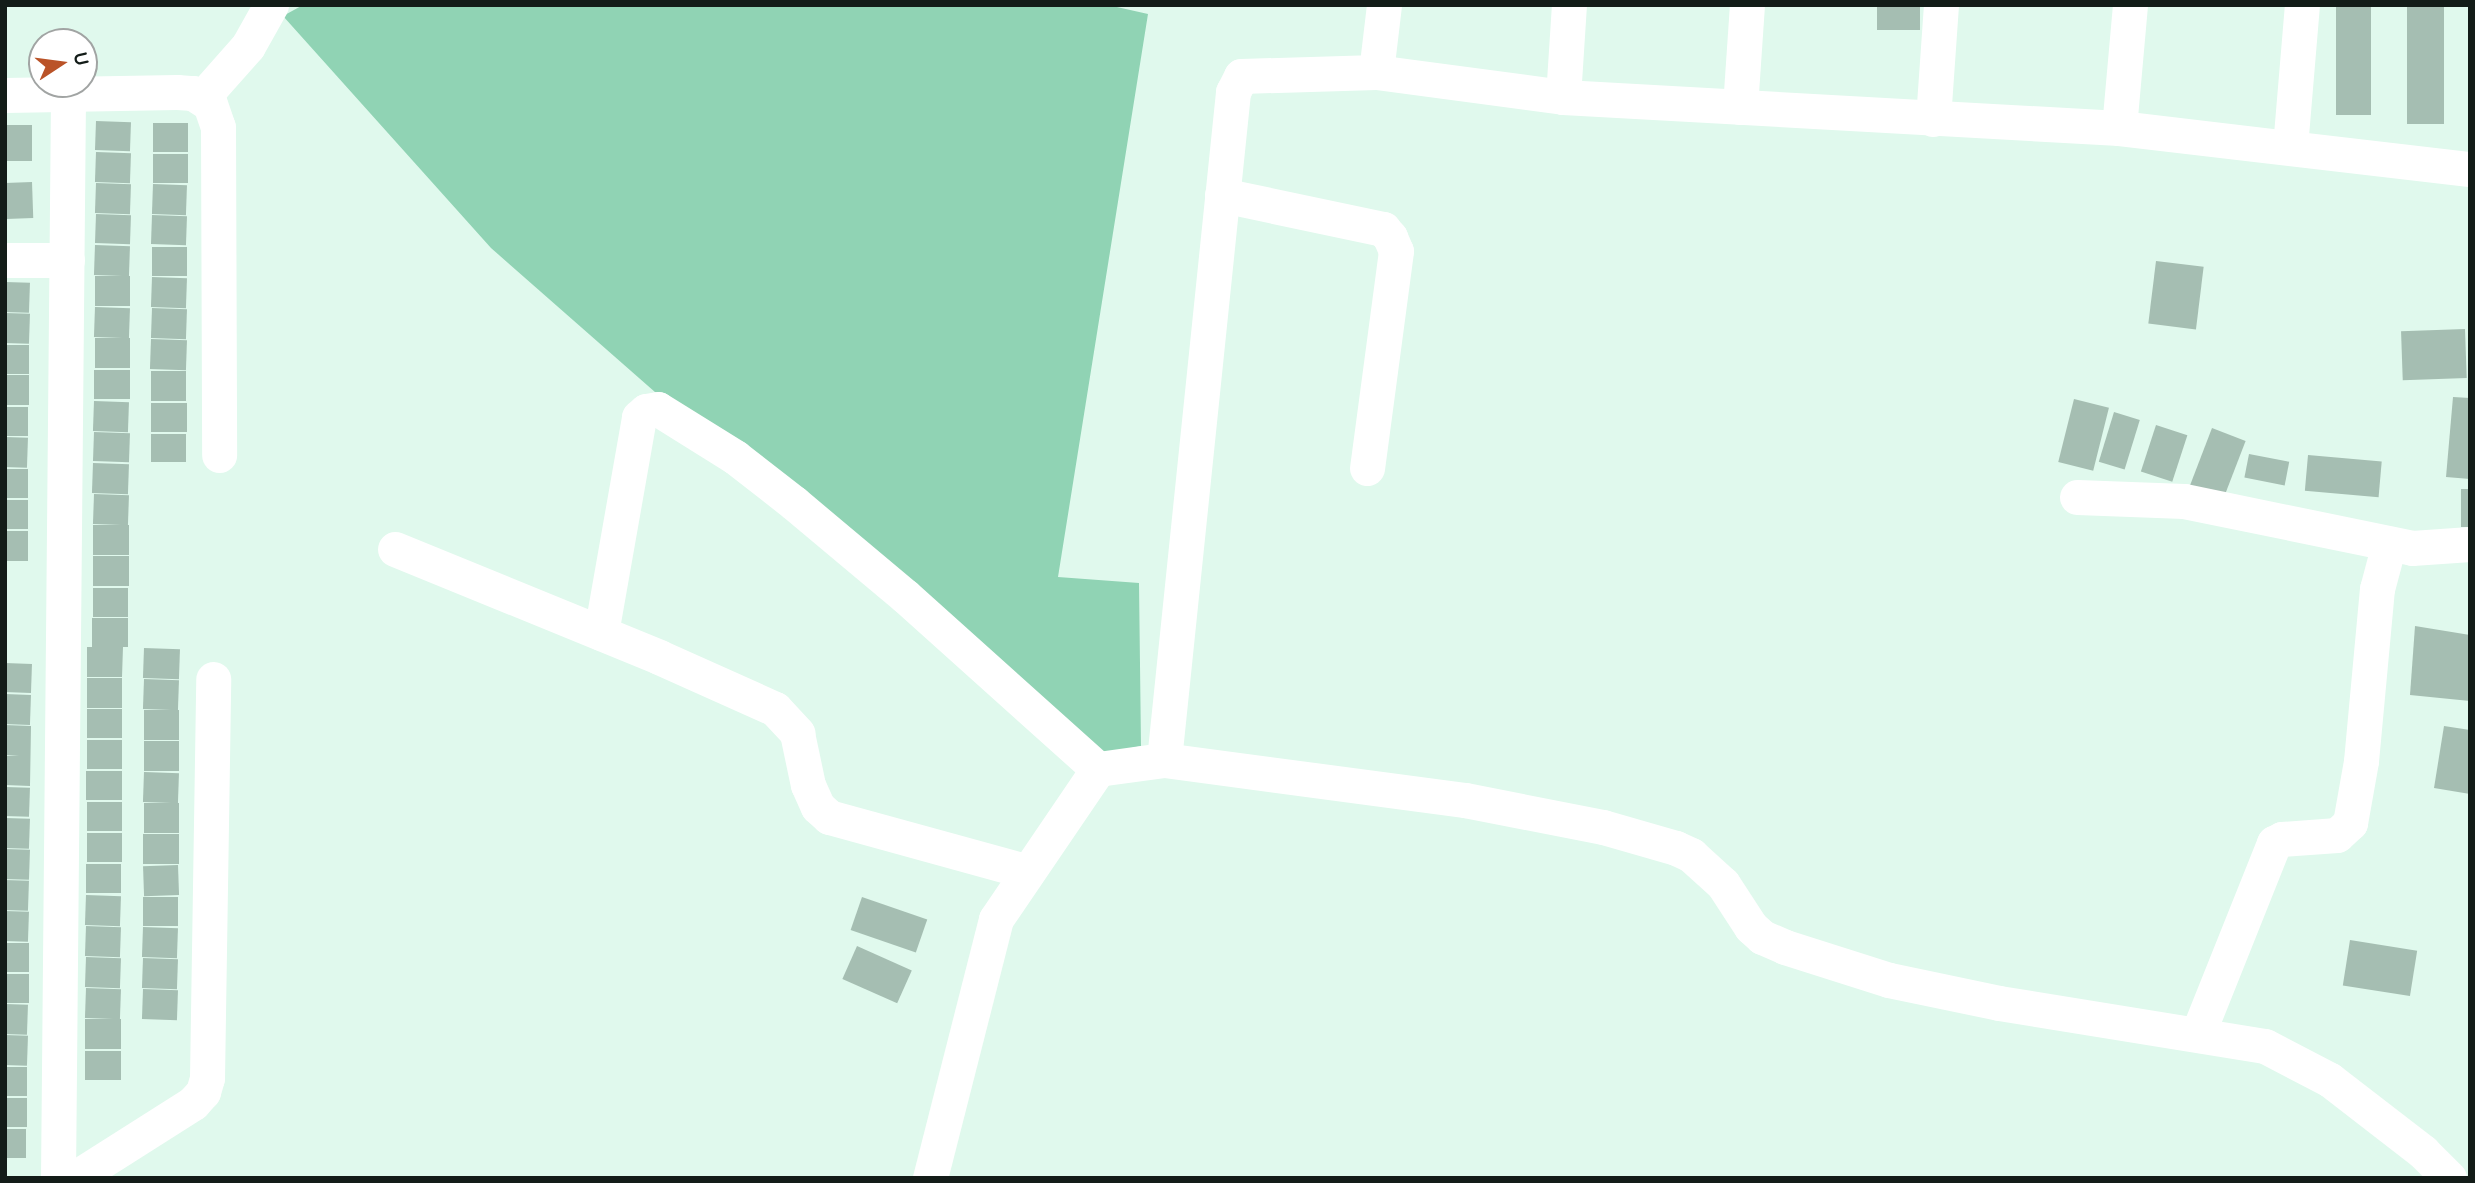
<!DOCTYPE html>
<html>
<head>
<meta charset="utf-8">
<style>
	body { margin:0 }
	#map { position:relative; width:2475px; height:1183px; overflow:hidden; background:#e0f9ed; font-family:Quicksand,sans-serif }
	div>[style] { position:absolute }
	.green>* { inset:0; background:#90d3b4 }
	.building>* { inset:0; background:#a5beb2; transform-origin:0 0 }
	.street>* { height:35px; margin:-17.5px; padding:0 17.5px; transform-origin:17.5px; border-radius:17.5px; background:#fff }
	span { translate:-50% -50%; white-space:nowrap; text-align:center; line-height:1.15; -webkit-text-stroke:5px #fff; paint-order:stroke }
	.frame { position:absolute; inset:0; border:7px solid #131c18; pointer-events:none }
	.north { position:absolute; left:28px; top:28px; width:70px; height:70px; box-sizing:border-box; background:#fff; border:2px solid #a1a4a3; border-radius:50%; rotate:77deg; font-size:19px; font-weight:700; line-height:28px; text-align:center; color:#131c18 }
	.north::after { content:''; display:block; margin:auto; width:24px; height:32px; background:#ba5328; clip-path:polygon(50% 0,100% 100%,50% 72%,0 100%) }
</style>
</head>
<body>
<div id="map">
	<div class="green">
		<div style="clip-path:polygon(303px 5px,1108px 5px,1148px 14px,1058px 577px,1139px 583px,1141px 746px,1074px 760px,491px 248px,283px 16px)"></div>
	</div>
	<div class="building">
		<div style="left:1877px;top:5px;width:43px;height:25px"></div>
		<div style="left:2336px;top:5px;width:35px;height:110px"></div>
		<div style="left:2407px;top:5px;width:37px;height:119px"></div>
		<div style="left:96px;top:121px;width:35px;height:29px;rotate:2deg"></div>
		<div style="left:153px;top:123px;width:35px;height:29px"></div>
		<div style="left:5px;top:125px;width:27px;height:36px"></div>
		<div style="left:96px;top:152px;width:35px;height:30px;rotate:2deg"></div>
		<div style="left:153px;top:154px;width:35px;height:29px"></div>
		<div style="left:32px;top:182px;width:36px;height:27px;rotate:88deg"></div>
		<div style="left:96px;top:183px;width:35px;height:30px;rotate:2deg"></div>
		<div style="left:153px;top:184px;width:34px;height:30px;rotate:2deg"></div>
		<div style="left:96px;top:214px;width:35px;height:29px;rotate:2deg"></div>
		<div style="left:152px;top:215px;width:35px;height:29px;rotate:2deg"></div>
		<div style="left:95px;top:245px;width:35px;height:30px;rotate:2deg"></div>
		<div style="left:152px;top:247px;width:35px;height:29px"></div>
		<div style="left:2156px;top:261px;width:48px;height:63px;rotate:7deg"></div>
		<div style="left:95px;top:276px;width:35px;height:30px"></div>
		<div style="left:152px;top:277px;width:35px;height:30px;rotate:2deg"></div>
		<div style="left:5px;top:282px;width:25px;height:30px;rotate:2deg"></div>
		<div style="left:95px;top:307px;width:35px;height:30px;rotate:2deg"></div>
		<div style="left:152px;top:308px;width:35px;height:30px;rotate:2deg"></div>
		<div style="left:5px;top:313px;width:25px;height:30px;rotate:2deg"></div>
		<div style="left:2465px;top:329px;width:49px;height:64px;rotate:88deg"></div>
		<div style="left:95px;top:338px;width:35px;height:30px"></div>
		<div style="left:151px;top:339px;width:36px;height:30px;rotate:2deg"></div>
		<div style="left:5px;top:345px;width:24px;height:29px"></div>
		<div style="left:94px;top:370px;width:36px;height:29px"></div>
		<div style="left:151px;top:371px;width:35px;height:30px"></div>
		<div style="left:5px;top:375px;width:24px;height:30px"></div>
		<div style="clip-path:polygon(2453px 397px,2470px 398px,2470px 479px,2446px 477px)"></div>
		<div style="left:2074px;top:399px;width:36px;height:65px;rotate:14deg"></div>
		<div style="left:94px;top:401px;width:35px;height:30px;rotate:2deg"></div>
		<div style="left:151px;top:403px;width:36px;height:29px"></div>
		<div style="left:5px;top:407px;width:23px;height:29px"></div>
		<div style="left:2114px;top:412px;width:27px;height:52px;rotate:17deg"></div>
		<div style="left:2156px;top:425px;width:33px;height:49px;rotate:18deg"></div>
		<div style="left:2212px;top:428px;width:36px;height:65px;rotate:21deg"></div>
		<div style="left:94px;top:432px;width:36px;height:29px;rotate:2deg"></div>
		<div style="left:151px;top:434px;width:35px;height:28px"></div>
		<div style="left:5px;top:437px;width:23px;height:30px;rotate:2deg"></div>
		<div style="left:2249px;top:454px;width:41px;height:24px;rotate:11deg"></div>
		<div style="left:2308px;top:455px;width:74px;height:36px;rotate:5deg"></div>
		<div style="left:93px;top:463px;width:36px;height:30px;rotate:2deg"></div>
		<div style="left:5px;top:469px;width:23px;height:29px"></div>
		<div style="left:2461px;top:489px;width:9px;height:38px"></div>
		<div style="left:94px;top:494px;width:35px;height:30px;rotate:2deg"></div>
		<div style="left:5px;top:500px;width:23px;height:29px"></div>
		<div style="left:93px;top:525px;width:36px;height:30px"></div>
		<div style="left:5px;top:531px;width:23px;height:30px"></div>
		<div style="left:93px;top:556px;width:36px;height:30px"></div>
		<div style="left:93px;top:588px;width:35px;height:29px"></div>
		<div style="clip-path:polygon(92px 618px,128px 618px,128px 647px,123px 647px,122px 677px,87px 677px,87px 647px,92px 647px)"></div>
		<div style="clip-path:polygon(2415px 626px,2470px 635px,2470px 701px,2410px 695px)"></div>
		<div style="left:144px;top:648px;width:36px;height:30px;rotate:2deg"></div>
		<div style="left:5px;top:663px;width:27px;height:29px;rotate:2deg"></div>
		<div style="left:87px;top:678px;width:35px;height:30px"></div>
		<div style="left:144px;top:679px;width:35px;height:30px;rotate:2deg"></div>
		<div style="left:5px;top:694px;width:26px;height:30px;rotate:2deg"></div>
		<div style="left:87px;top:709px;width:35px;height:29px"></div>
		<div style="left:144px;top:710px;width:35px;height:30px"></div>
		<div style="clip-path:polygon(5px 725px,31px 726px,30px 786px,5px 785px,5px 756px,19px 755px,5px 755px)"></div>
		<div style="clip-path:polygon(2444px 726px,2470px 730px,2470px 794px,2434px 788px)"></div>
		<div style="left:87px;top:740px;width:35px;height:29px"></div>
		<div style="left:144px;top:741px;width:35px;height:30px"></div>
		<div style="left:86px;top:771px;width:36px;height:29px"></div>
		<div style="left:144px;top:772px;width:35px;height:30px;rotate:2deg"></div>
		<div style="left:5px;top:787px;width:25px;height:29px;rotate:2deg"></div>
		<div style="left:87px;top:802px;width:35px;height:29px"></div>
		<div style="left:144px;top:803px;width:35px;height:30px"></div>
		<div style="left:5px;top:818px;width:25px;height:30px;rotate:2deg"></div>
		<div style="left:87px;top:833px;width:35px;height:29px"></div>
		<div style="left:143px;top:834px;width:36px;height:30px"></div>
		<div style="left:5px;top:849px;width:25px;height:30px;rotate:2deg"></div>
		<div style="left:86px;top:864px;width:35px;height:29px"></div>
		<div style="left:178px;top:865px;width:30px;height:35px;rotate:88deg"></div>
		<div style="left:5px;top:880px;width:24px;height:30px;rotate:2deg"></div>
		<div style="left:86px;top:895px;width:35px;height:30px;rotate:2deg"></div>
		<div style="left:143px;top:897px;width:35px;height:29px"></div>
		<div style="left:862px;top:897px;width:69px;height:35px;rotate:19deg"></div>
		<div style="left:5px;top:911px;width:24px;height:30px;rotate:2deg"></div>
		<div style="left:86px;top:926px;width:35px;height:30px;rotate:2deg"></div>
		<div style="left:143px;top:927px;width:35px;height:30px;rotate:2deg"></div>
		<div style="left:2350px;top:940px;width:68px;height:46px;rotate:9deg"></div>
		<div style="left:5px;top:943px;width:24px;height:29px"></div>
		<div style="left:857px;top:946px;width:60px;height:36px;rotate:24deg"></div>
		<div style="left:86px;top:957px;width:35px;height:30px;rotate:2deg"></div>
		<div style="left:143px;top:958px;width:35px;height:30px;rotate:2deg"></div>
		<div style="left:5px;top:974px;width:24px;height:29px"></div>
		<div style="left:86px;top:988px;width:35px;height:30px;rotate:2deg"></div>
		<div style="left:143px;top:989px;width:35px;height:30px;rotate:2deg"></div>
		<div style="left:5px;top:1004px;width:23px;height:30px;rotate:2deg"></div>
		<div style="left:85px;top:1019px;width:36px;height:30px"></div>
		<div style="left:5px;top:1035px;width:23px;height:30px;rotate:2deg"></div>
		<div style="left:85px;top:1051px;width:36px;height:29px"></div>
		<div style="left:5px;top:1067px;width:22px;height:29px"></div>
		<div style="left:5px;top:1098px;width:22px;height:29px"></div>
		<div style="left:5px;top:1129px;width:21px;height:29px"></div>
	</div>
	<div class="street">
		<div style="left:1376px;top:72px;width:67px;rotate:-83.2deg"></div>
		<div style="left:5px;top:95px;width:172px;rotate:-1deg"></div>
		<div style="left:177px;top:92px;width:16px;rotate:4deg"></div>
		<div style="left:193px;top:93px;width:20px;rotate:33deg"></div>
		<div style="left:210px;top:104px;width:24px;rotate:71deg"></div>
		<div style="left:218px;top:127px;width:328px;rotate:89.8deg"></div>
		<div style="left:1563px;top:97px;width:92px;rotate:-86.3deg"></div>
		<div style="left:202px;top:98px;width:69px;rotate:-48.5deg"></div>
		<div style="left:248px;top:46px;width:47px;rotate:-60.7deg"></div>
		<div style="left:1740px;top:107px;width:102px;rotate:-86.1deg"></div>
		<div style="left:1933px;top:119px;width:114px;rotate:-86deg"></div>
		<div style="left:2119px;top:128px;width:123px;rotate:-84.9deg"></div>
		<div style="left:2290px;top:147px;width:143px;rotate:-85.2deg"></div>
		<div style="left:1222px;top:195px;width:165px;rotate:11.9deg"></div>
		<div style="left:1383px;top:229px;width:11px;rotate:49deg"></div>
		<div style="left:1390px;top:237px;width:15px;rotate:67deg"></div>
		<div style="left:1396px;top:251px;width:219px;rotate:97.6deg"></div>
		<div style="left:5px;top:260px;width:62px"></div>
		<div style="left:2077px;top:497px;width:107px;rotate:2.1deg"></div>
		<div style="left:2184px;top:501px;width:233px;rotate:11.6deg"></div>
		<div style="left:2412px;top:548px;width:58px;rotate:-3.9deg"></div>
		<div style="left:395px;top:549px;width:285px;rotate:22.2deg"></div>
		<div style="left:659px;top:657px;width:127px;rotate:24.1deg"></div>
		<div style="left:775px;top:709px;width:33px;rotate:47deg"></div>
		<div style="left:797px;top:733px;width:53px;rotate:78.1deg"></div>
		<div style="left:808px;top:785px;width:24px;rotate:66deg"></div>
		<div style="left:818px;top:807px;width:15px;rotate:42deg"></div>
		<div style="left:829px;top:817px;width:206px;rotate:15.4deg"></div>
		<div style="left:601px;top:633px;width:219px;rotate:-80deg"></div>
		<div style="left:639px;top:417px;width:9px;rotate:-41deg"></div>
		<div style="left:646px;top:411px;width:12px;rotate:-9deg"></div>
		<div style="left:658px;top:409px;width:91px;rotate:31.9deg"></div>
		<div style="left:735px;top:457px;width:75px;rotate:37.9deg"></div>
		<div style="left:794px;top:503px;width:145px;rotate:40deg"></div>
		<div style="left:905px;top:596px;width:259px;rotate:41.9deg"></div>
		<div style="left:1164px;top:760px;width:672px;rotate:-84.1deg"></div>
		<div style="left:1233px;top:92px;width:18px;rotate:-63deg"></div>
		<div style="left:1241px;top:76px;width:135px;rotate:-1.7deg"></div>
		<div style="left:1376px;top:72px;width:189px;rotate:7.6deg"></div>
		<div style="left:1563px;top:97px;width:557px;rotate:3.19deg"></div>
		<div style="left:2119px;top:128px;width:353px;rotate:6.7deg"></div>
		<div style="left:2198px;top:1033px;width:205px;rotate:-68.2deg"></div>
		<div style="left:2274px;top:843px;width:9px;rotate:-27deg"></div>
		<div style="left:2282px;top:839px;width:55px;rotate:-4.2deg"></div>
		<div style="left:2337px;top:835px;width:18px;rotate:-43deg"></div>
		<div style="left:2350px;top:823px;width:63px;rotate:-79.9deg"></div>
		<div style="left:2361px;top:761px;width:173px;rotate:-84.7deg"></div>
		<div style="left:2377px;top:589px;width:47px;rotate:-75.1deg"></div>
		<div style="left:58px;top:1178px;width:1083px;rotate:-89.47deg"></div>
		<div style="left:75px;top:1178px;width:140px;rotate:-32.4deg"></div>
		<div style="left:193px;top:1103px;width:15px;rotate:-48deg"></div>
		<div style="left:203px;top:1092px;width:15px;rotate:-74deg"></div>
		<div style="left:207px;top:1078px;width:399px;rotate:-89.1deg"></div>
		<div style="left:930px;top:1178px;width:267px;rotate:-75.7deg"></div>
		<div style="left:996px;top:919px;width:181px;rotate:-55.8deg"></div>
		<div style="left:1098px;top:769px;width:67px;rotate:-7.8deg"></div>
		<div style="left:1164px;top:760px;width:304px;rotate:7.6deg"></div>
		<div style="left:1465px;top:800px;width:141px;rotate:11.1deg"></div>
		<div style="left:1603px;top:827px;width:76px;rotate:16deg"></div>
		<div style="left:1676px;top:848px;width:17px;rotate:25deg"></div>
		<div style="left:1691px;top:855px;width:43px;rotate:42.2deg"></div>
		<div style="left:1723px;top:884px;width:51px;rotate:56.9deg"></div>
		<div style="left:1751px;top:927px;width:15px;rotate:42deg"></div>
		<div style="left:1762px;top:937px;width:25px;rotate:23deg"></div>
		<div style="left:1785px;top:947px;width:109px;rotate:17.6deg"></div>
		<div style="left:1889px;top:980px;width:112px;rotate:11.8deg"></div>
		<div style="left:1999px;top:1003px;width:269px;rotate:9.2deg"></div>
		<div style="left:2265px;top:1046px;width:73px;rotate:27.6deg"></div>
		<div style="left:2330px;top:1080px;width:118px;rotate:37.7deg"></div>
		<div style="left:2423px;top:1152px;width:37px;rotate:45deg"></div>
	</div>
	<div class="frame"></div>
	<div class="north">U</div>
</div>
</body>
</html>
